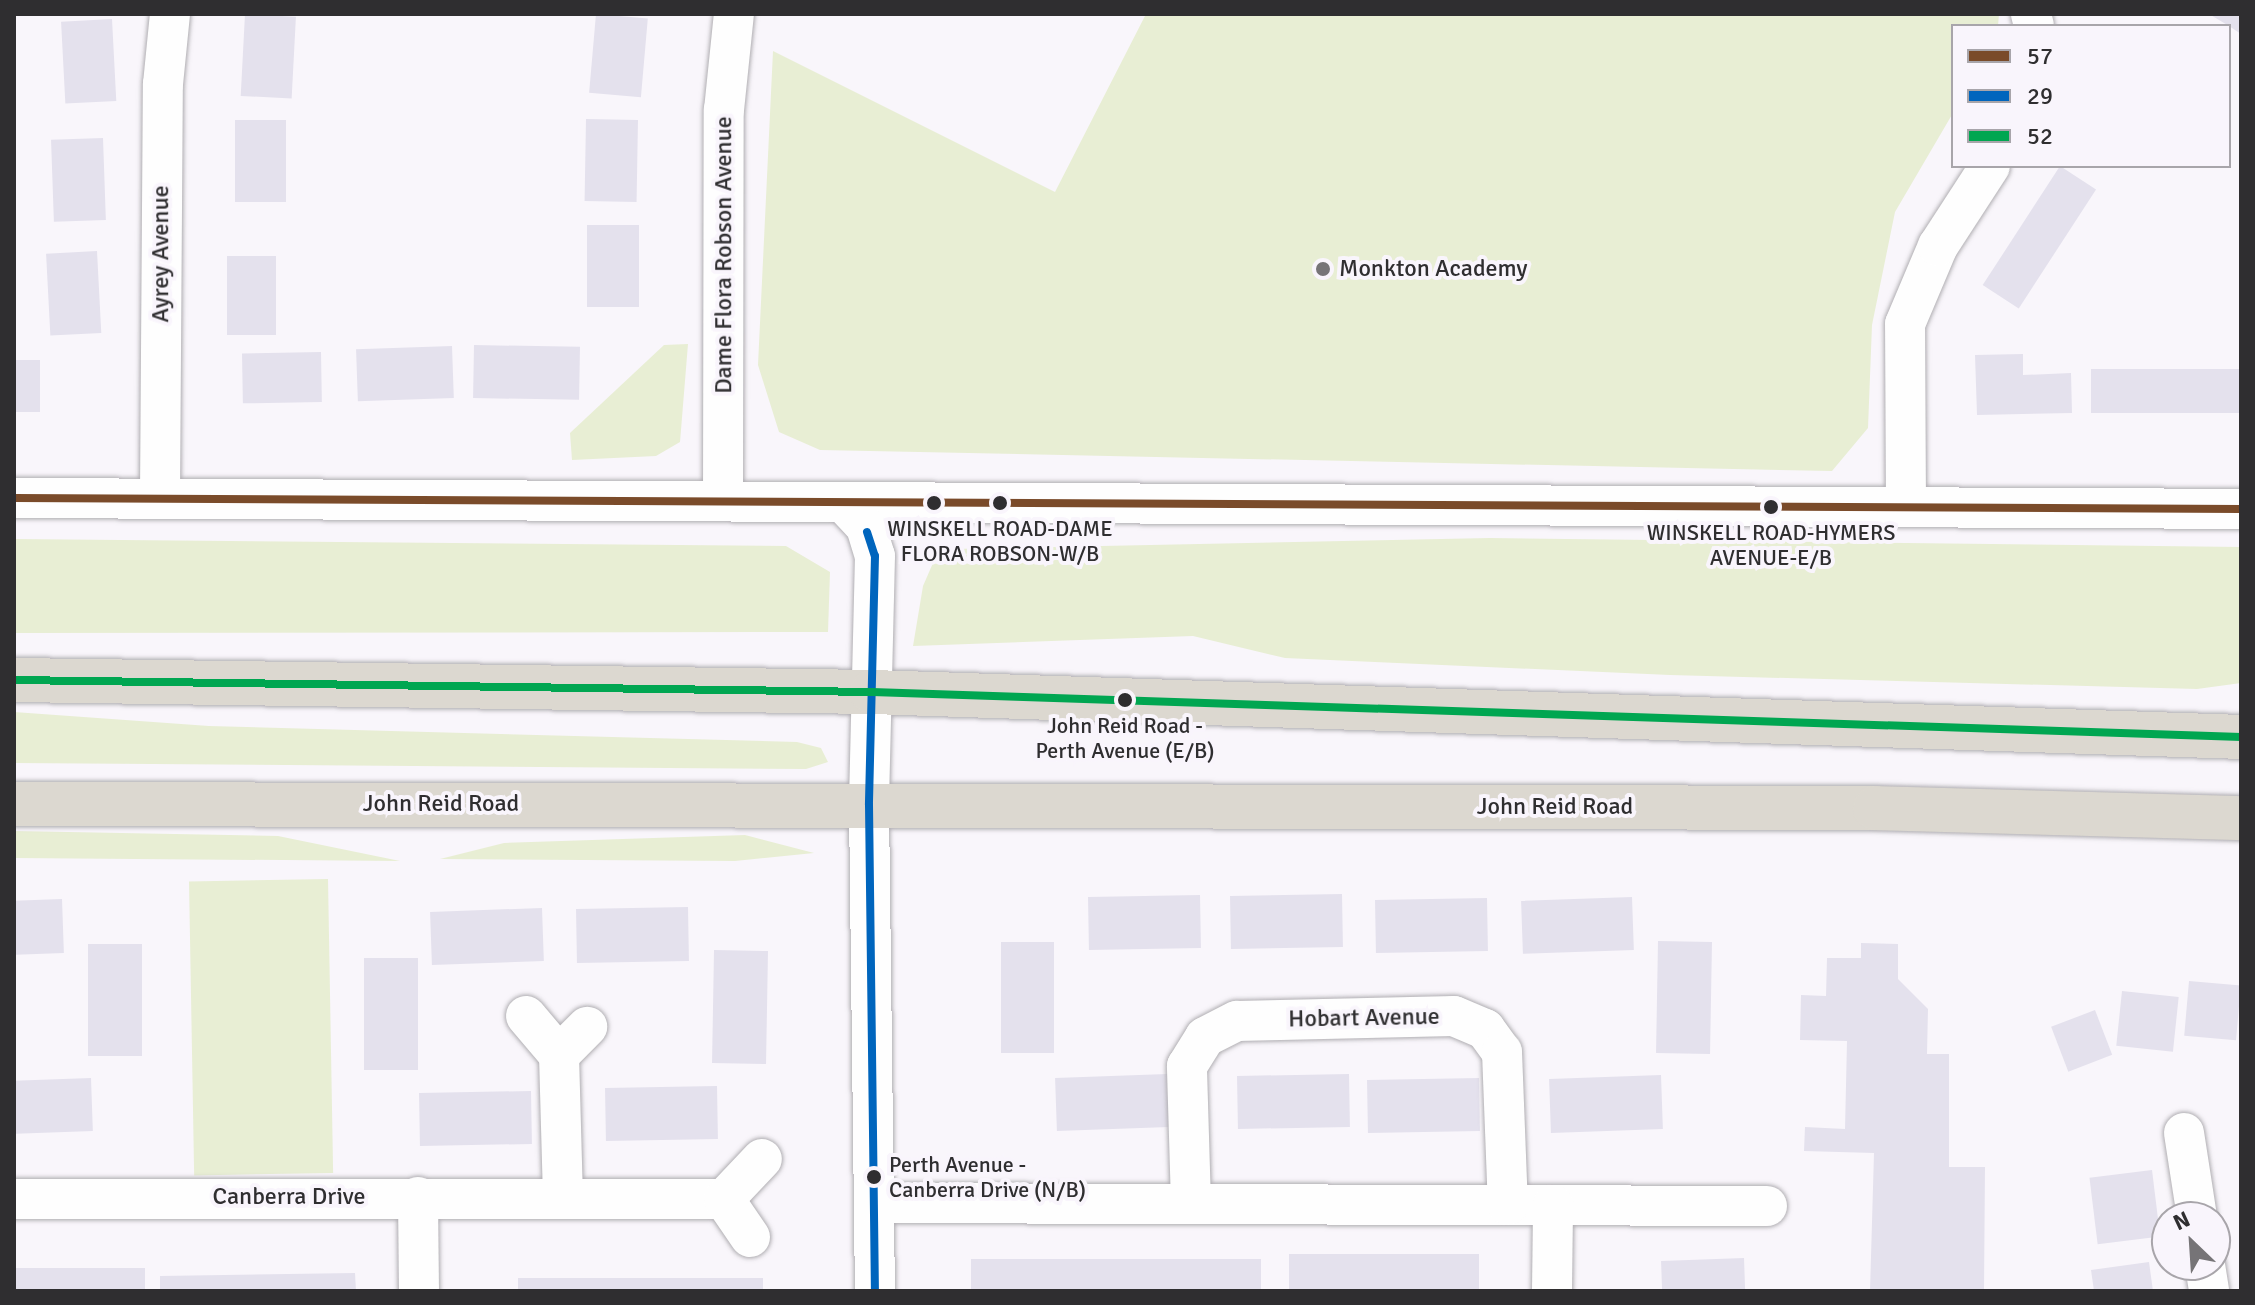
<!DOCTYPE html>
<html>
<head>
<meta charset="utf-8">
<style>
	body { margin:0 }
	#map { position:relative; width:2255px; height:1305px; overflow:hidden; background:#f9f6fb; font-family:Signika,sans-serif }
	div>[style] { position:absolute }
	.green>* { inset:0; background:#e8eed4; transform-origin:0 0 }
	.building>* { inset:0; background:#e4e1ed; transform-origin:0 0 }
	.roads { filter:drop-shadow(0 0 2px #b0aeb2) drop-shadow(0 0 2px #b0aeb2) }
	.minor>* { height:40px; margin:-20px; padding:0 20px; transform-origin:20px; border-radius:20px; background:#fefefe }
	.trunk>* { height:44px; margin:-22px; padding:0 22px; transform-origin:22px; border-radius:22px; background:#dcd8d0 }
	.bus-1>* { height:8px; margin:-4px; padding:0 4px; transform-origin:4px; border-radius:4px; background:#7a4b2a }
	.bus-2>* { height:8px; margin:-4px; padding:0 4px; transform-origin:4px; border-radius:4px; background:#0065bd }
	.bus-3>* { height:8px; margin:-4px; padding:0 4px; transform-origin:4px; border-radius:4px; background:#00a651 }
	.dots>* { width:22px; height:22px; translate:-50% -50%; box-sizing:border-box; border:4px solid #f9f5fc; border-radius:50% }
	span { translate:-50% -50%; white-space:nowrap; text-align:center; line-height:1.15; -webkit-text-stroke:8px #f9f5fc; paint-order:stroke }
	.bus-label { font-size:22px; color:#2f2e30 }
	.left { translate:0 -50%; text-align:left }
	.street-label { font-size:24px; color:#2f2e30 }
	.poi-label { font-size:24px; color:#2f2e30 }
	.frame { position:absolute; inset:0; border:16px solid #2f2e30; pointer-events:none }
	.legend { position:absolute; left:1951px; top:24px; width:280px; height:144px; box-sizing:border-box; background:#f9f5fc; border:2px solid #a8a5aa; margin:0; padding:10px 14px; list-style:none; font-size:24px; color:#2f2e30 }
	.legend li { display:flex; align-items:center; gap:16px; height:40px }
	.legend b { width:40px; border:2px solid #a8a5aa }
	.north { position:absolute; left:2151px; top:1201px; width:80px; height:80px; box-sizing:border-box; background:#f9f5fc; border:2px solid #a8a5aa; border-radius:50%; rotate:335deg; font-size:22px; font-weight:700; line-height:32px; text-align:center; color:#2f2e30 }
	.north::after { content:''; display:block; margin:auto; width:28px; height:36px; background:#767477; clip-path:polygon(50% 0,100% 100%,50% 72%,0 100%) }
</style>
</head>
<body>
<div id="map">
	<div class="green">
		<div style="clip-path:polygon(1146px 14px,1999px 14px,1998px 26px,1953px 26px,1953px 113px,1895px 212px,1872px 325px,1868px 428px,1832px 471px,820px 450px,779px 432px,758px 365px,773px 51px,1055px 192px)"></div>
		<div style="clip-path:polygon(688px 344px,680px 442px,656px 456px,572px 460px,570px 433px,664px 345px)"></div>
		<div style="clip-path:polygon(1490px 538px,2241px 547px,2241px 683px,2197px 689px,1670px 675px,1285px 658px,1193px 636px,913px 646px,923px 586px,933px 563px,952px 549px)"></div>
		<div style="clip-path:polygon(14px 539px,786px 546px,830px 572px,828px 632px,14px 633px)"></div>
		<div style="clip-path:polygon(14px 712px,209px 726px,797px 742px,821px 748px,828px 762px,806px 769px,14px 763px)"></div>
		<div style="clip-path:polygon(14px 831px,278px 836px,400px 861px,14px 858px)"></div>
		<div style="clip-path:polygon(745px 835px,814px 853px,735px 861px,440px 859px,504px 843px)"></div>
		<div style="left:328px;top:879px;width:294px;height:139px;rotate:89deg"></div>
	</div>
	<div class="building">
		<div style="left:245px;top:14px;width:51px;height:82px;rotate:3deg"></div>
		<div style="left:596px;top:14px;width:52px;height:79px;rotate:5deg"></div>
		<div style="clip-path:polygon(2209px 14px,2241px 14px,2241px 34px,2229px 26px)"></div>
		<div style="left:112px;top:19px;width:82px;height:51px;rotate:87deg"></div>
		<div style="left:586px;top:119px;width:52px;height:82px;rotate:1deg"></div>
		<div style="left:235px;top:120px;width:51px;height:82px"></div>
		<div style="left:103px;top:138px;width:82px;height:52px;rotate:88deg"></div>
		<div style="left:2060px;top:166px;width:43px;height:142px;rotate:33deg"></div>
		<div style="left:587px;top:225px;width:52px;height:82px"></div>
		<div style="left:97px;top:251px;width:82px;height:51px;rotate:87deg"></div>
		<div style="left:227px;top:256px;width:49px;height:79px"></div>
		<div style="left:474px;top:345px;width:106px;height:53px;rotate:1deg"></div>
		<div style="left:452px;top:346px;width:52px;height:96px;rotate:88deg"></div>
		<div style="left:321px;top:352px;width:50px;height:79px;rotate:89deg"></div>
		<div style="clip-path:polygon(2023px 354px,2023px 375px,2071px 373px,2072px 413px,1977px 415px,1975px 355px)"></div>
		<div style="left:14px;top:360px;width:26px;height:52px"></div>
		<div style="left:2091px;top:369px;width:150px;height:44px"></div>
		<div style="left:1342px;top:894px;width:53px;height:112px;rotate:89deg"></div>
		<div style="left:1200px;top:895px;width:53px;height:112px;rotate:89deg"></div>
		<div style="left:1632px;top:897px;width:53px;height:111px;rotate:88deg"></div>
		<div style="left:1487px;top:898px;width:53px;height:112px;rotate:89deg"></div>
		<div style="left:62px;top:899px;width:54px;height:48px;rotate:88deg"></div>
		<div style="left:688px;top:907px;width:54px;height:112px;rotate:89deg"></div>
		<div style="left:542px;top:908px;width:53px;height:112px;rotate:88deg"></div>
		<div style="left:1658px;top:941px;width:54px;height:112px;rotate:1deg"></div>
		<div style="left:1001px;top:942px;width:53px;height:111px"></div>
		<div style="clip-path:polygon(1861px 943px,1898px 944px,1898px 979px,1928px 1009px,1927px 1054px,1949px 1054px,1949px 1167px,1985px 1167px,1984px 1291px,1870px 1291px,1874px 1153px,1804px 1151px,1805px 1127px,1845px 1129px,1847px 1041px,1800px 1040px,1801px 995px,1826px 996px,1827px 958px,1861px 958px)"></div>
		<div style="left:88px;top:944px;width:54px;height:112px"></div>
		<div style="left:768px;top:951px;width:113px;height:54px;rotate:91deg"></div>
		<div style="left:364px;top:958px;width:54px;height:112px"></div>
		<div style="left:2189px;top:981px;width:52px;height:55px;rotate:5deg"></div>
		<div style="left:2122px;top:991px;width:57px;height:55px;rotate:6deg"></div>
		<div style="left:2095px;top:1010px;width:48px;height:47px;rotate:69deg"></div>
		<div style="left:1167px;top:1074px;width:53px;height:112px;rotate:88deg"></div>
		<div style="left:1349px;top:1074px;width:53px;height:112px;rotate:89deg"></div>
		<div style="left:1661px;top:1075px;width:54px;height:112px;rotate:88deg"></div>
		<div style="left:91px;top:1078px;width:53px;height:77px;rotate:88deg"></div>
		<div style="left:1479px;top:1078px;width:53px;height:112px;rotate:89deg"></div>
		<div style="left:717px;top:1086px;width:53px;height:112px;rotate:89deg"></div>
		<div style="left:531px;top:1091px;width:53px;height:112px;rotate:89deg"></div>
		<div style="left:2152px;top:1170px;width:67px;height:63px;rotate:83deg"></div>
		<div style="left:1479px;top:1254px;width:37px;height:190px;rotate:90deg"></div>
		<div style="left:1744px;top:1258px;width:33px;height:83px;rotate:88deg"></div>
		<div style="left:971px;top:1259px;width:290px;height:32px"></div>
		<div style="clip-path:polygon(2149px 1262px,2153px 1291px,2094px 1291px,2091px 1270px)"></div>
		<div style="left:14px;top:1268px;width:131px;height:23px"></div>
		<div style="clip-path:polygon(355px 1273px,356px 1291px,160px 1291px,160px 1276px)"></div>
		<div style="left:518px;top:1278px;width:245px;height:13px"></div>
	</div>
	<div class="roads">
		<div class="minor">
			<div style="left:2031px;top:14px;width:12px;rotate:76deg"></div>
			<div style="left:160px;top:495px;width:411px;rotate:-89.6deg"></div>
			<div style="left:163px;top:84px;width:70px;rotate:-84.3deg"></div>
			<div style="left:723px;top:497px;width:387px;rotate:-89.9deg"></div>
			<div style="left:724px;top:110px;width:97px;rotate:-84.1deg"></div>
			<div style="left:14px;top:498px;width:2227px;rotate:0.28deg"></div>
			<div style="left:843px;top:502px;width:34px;rotate:47deg"></div>
			<div style="left:866px;top:527px;width:30px;rotate:73deg"></div>
			<div style="left:875px;top:556px;width:249px;rotate:91.4deg"></div>
			<div style="left:869px;top:805px;width:486px;rotate:89.3deg"></div>
			<div style="left:1906px;top:507px;width:183px;rotate:-90.3deg"></div>
			<div style="left:1905px;top:324px;width:85px;rotate:-67.1deg"></div>
			<div style="left:1938px;top:246px;width:95px;rotate:-57deg"></div>
			<div style="left:526px;top:1016px;width:51px;rotate:49.8deg"></div>
			<div style="left:559px;top:1055px;width:40px;rotate:-45deg"></div>
			<div style="left:559px;top:1055px;width:142px;rotate:88.4deg"></div>
			<div style="left:2184px;top:1133px;width:85px;rotate:81.2deg"></div>
			<div style="left:418px;top:1197px;width:94px;rotate:89.4deg"></div>
			<div style="left:14px;top:1199px;width:710px"></div>
			<div style="left:874px;top:1203px;width:893px;rotate:0.19deg"></div>
			<div style="left:1191px;top:1204px;width:138px;rotate:-91.7deg"></div>
			<div style="left:1187px;top:1066px;width:34px;rotate:-58deg"></div>
			<div style="left:1205px;top:1037px;width:36px;rotate:-27deg"></div>
			<div style="left:1237px;top:1021px;width:217px;rotate:-1.3deg"></div>
			<div style="left:1454px;top:1016px;width:34px;rotate:23deg"></div>
			<div style="left:1485px;top:1029px;width:29px;rotate:54deg"></div>
			<div style="left:1502px;top:1052px;width:153px;rotate:87.8deg"></div>
			<div style="left:750px;top:1237px;width:46px;rotate:-124.4deg"></div>
			<div style="left:724px;top:1199px;width:55px;rotate:-46.5deg"></div>
			<div style="left:2205px;top:1265px;width:26px;rotate:81deg"></div>
			<div style="left:1552px;top:1291px;width:86px;rotate:-89.3deg"></div>
		</div>
		<div class="trunk">
			<div style="left:14px;top:680px;width:858px;rotate:0.8deg"></div>
			<div style="left:872px;top:692px;width:1370px;rotate:1.88deg"></div>
			<div style="left:14px;top:804px;width:1861px;rotate:0.12deg"></div>
			<div style="left:1875px;top:808px;width:366px;rotate:1.6deg"></div>
		</div>
	</div>
	<div class="bus-1">
		<div style="left:14px;top:498px;width:2227px;rotate:0.28deg"></div>
	</div>
	<div class="bus-2">
		<div style="left:867px;top:532px;width:25px;rotate:72deg"></div>
		<div style="left:875px;top:556px;width:249px;rotate:91.4deg"></div>
		<div style="left:869px;top:805px;width:486px;rotate:89.3deg"></div>
	</div>
	<div class="bus-3">
		<div style="left:14px;top:680px;width:858px;rotate:0.8deg"></div>
		<div style="left:872px;top:692px;width:1370px;rotate:1.88deg"></div>
	</div>
	<div class="dots">
		<div style="left:1323px;top:269px;background:#767477"></div>
		<div style="left:934px;top:503px;background:#2f2e30"></div>
		<div style="left:1000px;top:503px;background:#2f2e30"></div>
		<div style="left:1771px;top:507px;background:#2f2e30"></div>
		<div style="left:1125px;top:700px;background:#2f2e30"></div>
		<div style="left:874px;top:1177px;background:#2f2e30"></div>
	</div>
	<div class="bus-label">
		<span style="left:1000px;top:541px">WINSKELL ROAD-DAME<br>FLORA ROBSON-W/B</span>
		<span style="left:1771px;top:545px">WINSKELL ROAD-HYMERS<br>AVENUE-E/B</span>
		<span style="left:1125px;top:738px">John Reid Road -<br>Perth Avenue (E/B)</span>
		<span class="left" style="left:889px;top:1177px">Perth Avenue -<br>Canberra Drive (N/B)</span>
	</div>
	<div class="street-label">
		<span style="left:161px;top:254px;rotate:-90deg">Ayrey Avenue</span>
		<span style="left:724px;top:255px;rotate:-90deg">Dame Flora Robson Avenue</span>
		<span style="left:441px;top:804px">John Reid Road</span>
		<span style="left:1555px;top:807px">John Reid Road</span>
		<span style="left:1364px;top:1018px;rotate:-1deg">Hobart Avenue</span>
		<span style="left:289px;top:1197px">Canberra Drive</span>
	</div>
	<div class="poi-label">
		<span class="left" style="left:1339px;top:269px">Monkton Academy</span>
	</div>
	<div class="frame"></div>
	<ul class="legend">
	<li><b style="height:10px;background:#7a4b2a"></b>57</li>
	<li><b style="height:10px;background:#0065bd"></b>29</li>
	<li><b style="height:10px;background:#00a651"></b>52</li>
	</ul>
	<div class="north">N</div>
</div>
</body>
</html>
